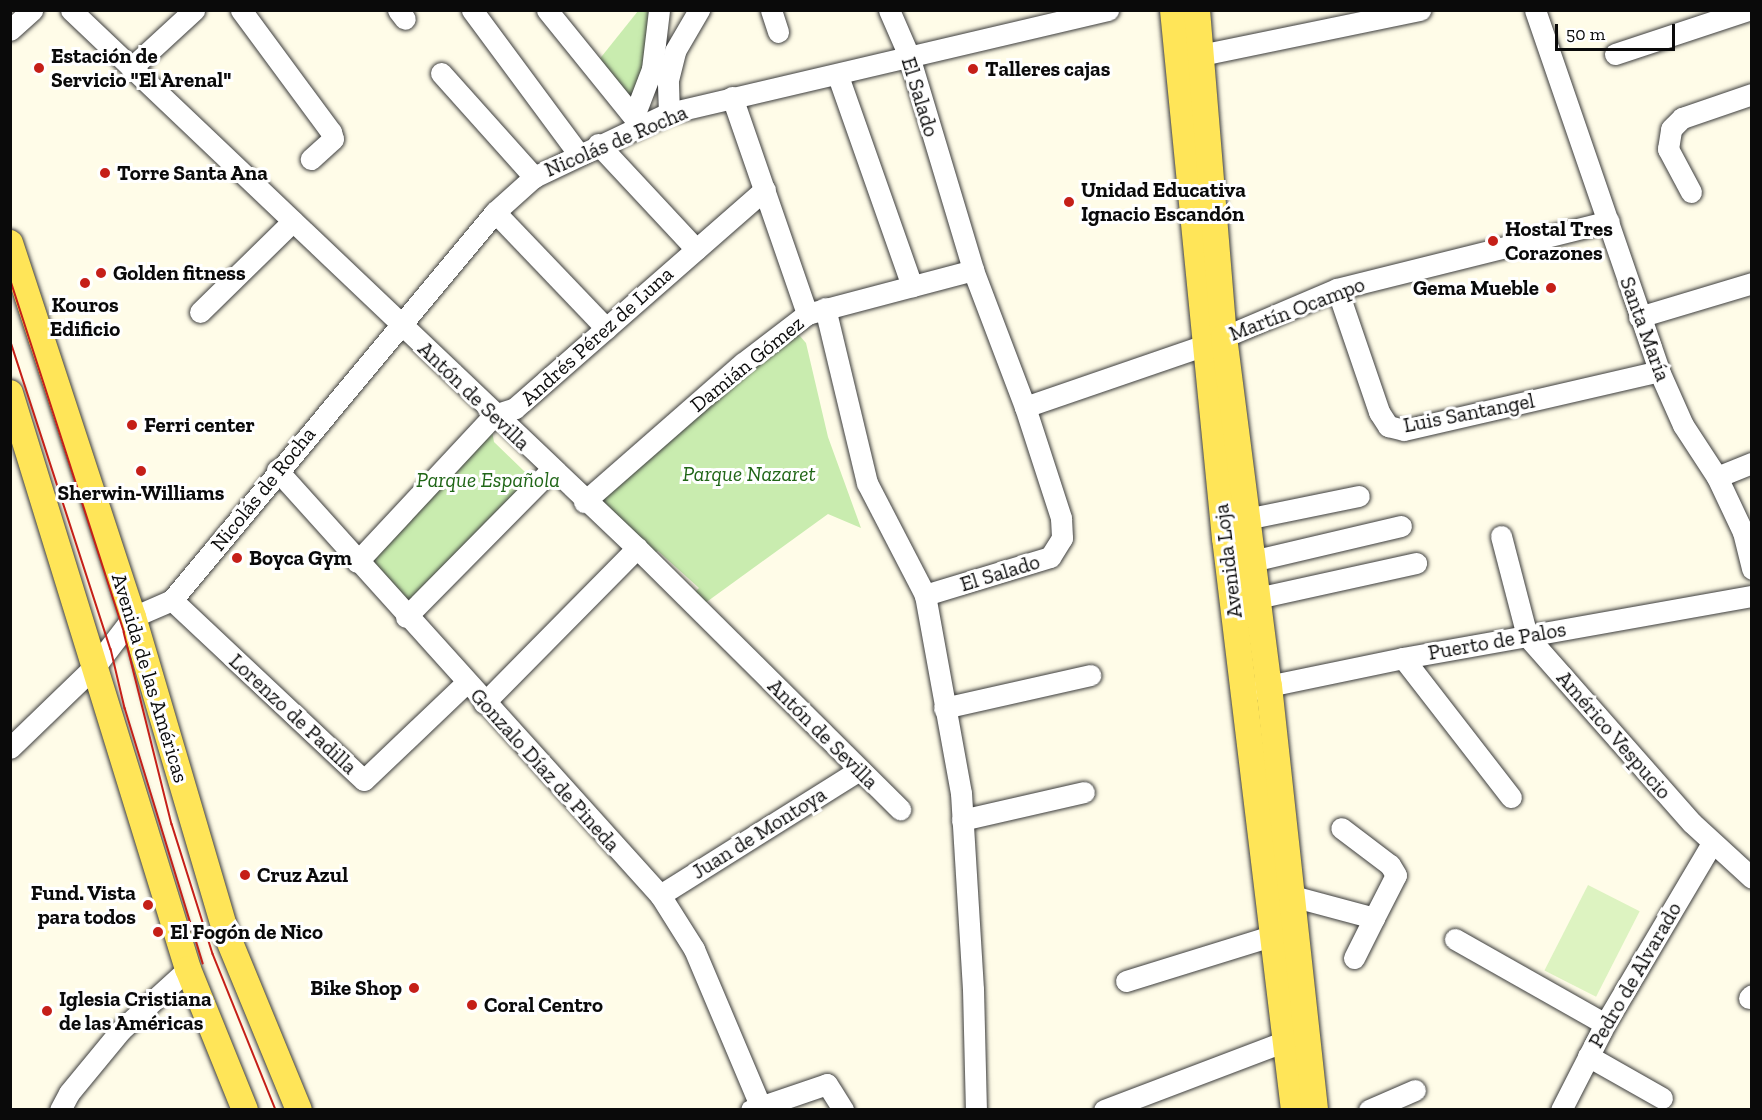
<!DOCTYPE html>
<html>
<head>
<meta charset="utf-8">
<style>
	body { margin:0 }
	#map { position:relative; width:1762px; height:1120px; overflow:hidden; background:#fffce8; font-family:"Zilla Slab",serif }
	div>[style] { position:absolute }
	.green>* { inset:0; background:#c9ecaf }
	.pitch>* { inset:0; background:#ddf3c1; transform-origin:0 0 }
	.roads { filter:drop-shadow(0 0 2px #3d3d3d) drop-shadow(0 0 2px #3d3d3d) }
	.minor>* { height:21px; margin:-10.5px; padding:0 10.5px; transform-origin:10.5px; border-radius:10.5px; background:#fff }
	.major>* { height:26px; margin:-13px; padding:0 13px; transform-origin:13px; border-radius:13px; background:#ffe558 }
	.tram>* { height:1.5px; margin:-0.75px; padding:0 0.75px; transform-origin:0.75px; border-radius:0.75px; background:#c51f18 }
	.dots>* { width:16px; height:16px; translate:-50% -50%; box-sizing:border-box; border:3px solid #fff; border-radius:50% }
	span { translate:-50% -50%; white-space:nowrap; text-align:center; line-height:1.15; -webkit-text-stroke:6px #fff; paint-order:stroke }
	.poi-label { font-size:21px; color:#0a0a0a; font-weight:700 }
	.left { translate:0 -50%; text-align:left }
	.right { translate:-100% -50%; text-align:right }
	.street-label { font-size:21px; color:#0a0a0a }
	.park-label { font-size:21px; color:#206617; font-style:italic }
	.frame { position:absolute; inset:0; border:12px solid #0a0a0a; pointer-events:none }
	.scale { position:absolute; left:1555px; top:24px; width:120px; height:27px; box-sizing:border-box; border:3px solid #0a0a0a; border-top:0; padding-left:8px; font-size:18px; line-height:21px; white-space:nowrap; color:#0a0a0a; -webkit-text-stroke:4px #fff; paint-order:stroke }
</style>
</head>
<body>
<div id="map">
	<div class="green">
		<div style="clip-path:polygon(638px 11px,648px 11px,647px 58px,633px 104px,598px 61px)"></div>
		<div style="clip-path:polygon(799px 335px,806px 343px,828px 437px,861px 528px,828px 514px,701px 606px,691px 596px,699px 588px,658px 551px,650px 556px,601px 501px,786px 337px)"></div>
		<div style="clip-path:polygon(492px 431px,494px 442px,524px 471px,536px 474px,408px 609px,369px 564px)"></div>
	</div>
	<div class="pitch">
		<div style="left:1588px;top:885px;width:58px;height:96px;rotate:27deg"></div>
	</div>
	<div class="roads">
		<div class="minor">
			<div style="left:71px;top:10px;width:781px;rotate:43.55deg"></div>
			<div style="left:637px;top:548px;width:371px;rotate:44.8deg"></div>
			<div style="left:241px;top:10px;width:152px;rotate:53.6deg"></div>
			<div style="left:331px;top:132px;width:7px;rotate:74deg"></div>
			<div style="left:333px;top:139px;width:30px;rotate:138deg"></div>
			<div style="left:398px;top:10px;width:11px;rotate:52deg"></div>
			<div style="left:472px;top:10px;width:178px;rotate:53.5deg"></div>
			<div style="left:547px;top:10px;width:149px;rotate:51deg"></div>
			<div style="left:771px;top:10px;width:23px;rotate:72deg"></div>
			<div style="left:889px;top:10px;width:50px;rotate:66.5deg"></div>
			<div style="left:909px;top:56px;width:223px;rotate:73.3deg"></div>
			<div style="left:973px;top:270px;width:147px;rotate:69.2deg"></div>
			<div style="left:1025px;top:407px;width:117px;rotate:72deg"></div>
			<div style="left:1061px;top:518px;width:20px;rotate:87deg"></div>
			<div style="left:1062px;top:538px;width:22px;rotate:122deg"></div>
			<div style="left:1050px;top:557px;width:131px;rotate:163.1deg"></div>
			<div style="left:925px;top:595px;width:201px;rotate:79.7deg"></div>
			<div style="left:961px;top:793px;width:196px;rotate:86.5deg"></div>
			<div style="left:973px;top:989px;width:121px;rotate:88.6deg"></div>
			<div style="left:1535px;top:10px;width:382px;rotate:71deg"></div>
			<div style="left:1659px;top:371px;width:59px;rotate:66deg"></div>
			<div style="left:1683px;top:425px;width:62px;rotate:56.8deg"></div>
			<div style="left:1717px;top:477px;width:61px;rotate:64.7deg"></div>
			<div style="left:1743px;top:532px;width:38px;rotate:76deg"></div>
			<div style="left:10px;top:30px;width:30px;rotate:-42deg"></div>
			<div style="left:1615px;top:54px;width:140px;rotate:-18.3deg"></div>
			<div style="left:1186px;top:58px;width:239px;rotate:-11.6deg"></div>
			<div style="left:131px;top:68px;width:86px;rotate:-42.6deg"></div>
			<div style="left:441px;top:73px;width:140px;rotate:48.2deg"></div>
			<div style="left:838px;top:76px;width:223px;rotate:70.6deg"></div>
			<div style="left:732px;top:97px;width:230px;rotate:70.9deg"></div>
			<div style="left:669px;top:113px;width:33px;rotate:-92deg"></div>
			<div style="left:668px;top:80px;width:30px;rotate:-76deg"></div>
			<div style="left:675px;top:51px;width:48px;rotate:-59.7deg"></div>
			<div style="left:634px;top:116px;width:50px;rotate:-69deg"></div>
			<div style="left:652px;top:69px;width:59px;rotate:-83.2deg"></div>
			<div style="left:598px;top:144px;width:144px;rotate:47deg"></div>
			<div style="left:1691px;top:192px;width:49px;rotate:-118.1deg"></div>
			<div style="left:1668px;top:149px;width:20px;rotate:-81deg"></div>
			<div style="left:1671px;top:129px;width:16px;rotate:-45deg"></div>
			<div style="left:1682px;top:118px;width:74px;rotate:-18.9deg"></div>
			<div style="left:495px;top:212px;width:161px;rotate:46.3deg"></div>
			<div style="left:1337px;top:289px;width:130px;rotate:71.1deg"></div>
			<div style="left:1379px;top:412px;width:17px;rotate:57deg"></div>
			<div style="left:1388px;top:426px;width:16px;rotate:14deg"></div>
			<div style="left:1404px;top:430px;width:262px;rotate:-13deg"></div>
			<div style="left:825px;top:308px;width:180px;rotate:76.5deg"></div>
			<div style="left:867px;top:483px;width:126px;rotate:62.6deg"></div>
			<div style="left:200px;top:312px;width:130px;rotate:-44.4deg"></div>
			<div style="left:1639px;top:317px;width:118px;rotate:-16.7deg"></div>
			<div style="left:1025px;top:407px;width:190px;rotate:-19deg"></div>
			<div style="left:1205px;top:345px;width:143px;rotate:-23deg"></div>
			<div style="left:1337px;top:289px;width:280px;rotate:-14deg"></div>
			<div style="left:277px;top:470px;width:572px;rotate:47.98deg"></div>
			<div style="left:660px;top:895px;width:64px;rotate:57.8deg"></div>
			<div style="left:694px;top:949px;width:169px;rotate:67.1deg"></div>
			<div style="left:1717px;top:477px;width:38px;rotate:-22deg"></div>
			<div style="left:584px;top:502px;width:211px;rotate:-41.2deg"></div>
			<div style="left:743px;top:363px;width:81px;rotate:-37.4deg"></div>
			<div style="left:807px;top:314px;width:172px;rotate:-14.8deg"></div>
			<div style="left:1246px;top:519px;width:115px;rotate:-11.5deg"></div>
			<div style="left:1501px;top:536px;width:103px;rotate:75.4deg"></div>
			<div style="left:1527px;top:636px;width:249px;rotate:48.6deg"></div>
			<div style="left:1692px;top:823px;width:81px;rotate:42.5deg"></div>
			<div style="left:1252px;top:561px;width:153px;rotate:-13.2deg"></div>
			<div style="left:357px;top:562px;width:201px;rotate:-47deg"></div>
			<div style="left:494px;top:415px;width:22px;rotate:-18deg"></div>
			<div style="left:515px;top:408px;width:332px;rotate:-41.2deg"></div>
			<div style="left:1257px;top:598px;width:163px;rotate:-12.4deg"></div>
			<div style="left:172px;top:600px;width:263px;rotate:43.2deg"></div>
			<div style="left:364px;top:780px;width:141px;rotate:-43.6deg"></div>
			<div style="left:406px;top:617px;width:206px;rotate:-45.4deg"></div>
			<div style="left:1403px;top:658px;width:176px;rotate:52.2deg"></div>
			<div style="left:1244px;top:691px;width:162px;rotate:-11.7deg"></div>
			<div style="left:1403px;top:658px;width:354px;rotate:-10.1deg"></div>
			<div style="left:484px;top:703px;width:218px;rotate:-45.4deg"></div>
			<div style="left:944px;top:708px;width:150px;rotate:-12.7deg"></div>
			<div style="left:10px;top:748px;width:120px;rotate:-44deg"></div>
			<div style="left:96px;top:665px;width:61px;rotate:-52.4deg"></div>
			<div style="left:133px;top:617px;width:43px;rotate:-23.6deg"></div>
			<div style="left:172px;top:600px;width:505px;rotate:-50.22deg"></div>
			<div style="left:495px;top:212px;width:52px;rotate:-41.9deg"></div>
			<div style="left:534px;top:177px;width:149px;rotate:-25.4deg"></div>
			<div style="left:669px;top:113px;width:451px;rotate:-13.2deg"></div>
			<div style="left:962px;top:820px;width:125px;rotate:-12.9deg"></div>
			<div style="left:660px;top:895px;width:234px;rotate:-32.1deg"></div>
			<div style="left:1292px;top:896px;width:85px;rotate:15deg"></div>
			<div style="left:1374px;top:918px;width:48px;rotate:-62.9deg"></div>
			<div style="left:1396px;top:875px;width:12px;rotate:-121deg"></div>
			<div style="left:1390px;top:865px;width:61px;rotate:-142.9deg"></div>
			<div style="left:1455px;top:939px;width:172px;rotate:29.5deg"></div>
			<div style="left:1354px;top:958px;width:45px;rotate:-63.4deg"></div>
			<div style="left:1126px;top:981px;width:152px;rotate:-17.2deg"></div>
			<div style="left:1749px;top:998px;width:4px;rotate:-45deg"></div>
			<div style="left:1588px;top:1056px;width:85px;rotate:29.6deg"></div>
			<div style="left:60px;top:1110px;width:19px;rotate:-62deg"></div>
			<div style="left:69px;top:1093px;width:82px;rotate:-50.5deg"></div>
			<div style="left:121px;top:1030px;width:91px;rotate:-42.3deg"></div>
			<div style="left:751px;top:1110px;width:80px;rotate:-18.9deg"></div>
			<div style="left:827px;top:1084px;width:31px;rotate:58deg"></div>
			<div style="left:1104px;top:1110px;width:195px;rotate:-20.8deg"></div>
			<div style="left:1369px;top:1110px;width:50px;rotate:-23.5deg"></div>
			<div style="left:1561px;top:1110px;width:97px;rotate:-62.9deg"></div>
			<div style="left:1605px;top:1024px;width:210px;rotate:-59.4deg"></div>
		</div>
		<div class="major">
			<div style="left:1173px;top:10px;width:531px;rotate:84.38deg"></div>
			<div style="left:1225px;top:538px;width:576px;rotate:83.12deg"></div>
			<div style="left:1197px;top:10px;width:328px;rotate:85.3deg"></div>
			<div style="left:1224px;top:337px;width:352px;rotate:82.7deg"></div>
			<div style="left:1269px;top:686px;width:426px;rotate:83.8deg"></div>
			<div style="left:10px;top:243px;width:394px;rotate:71.8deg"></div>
			<div style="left:133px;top:617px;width:329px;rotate:73.6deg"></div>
			<div style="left:226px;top:933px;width:191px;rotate:67.6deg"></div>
			<div style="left:10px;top:393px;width:603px;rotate:72.83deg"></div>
			<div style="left:188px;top:969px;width:152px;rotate:68deg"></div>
		</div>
	</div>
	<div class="tram">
		<div style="left:10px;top:278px;width:372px;rotate:72.1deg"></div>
		<div style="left:124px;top:632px;width:198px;rotate:76deg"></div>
		<div style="left:172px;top:824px;width:136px;rotate:72.5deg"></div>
		<div style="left:213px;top:954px;width:168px;rotate:68deg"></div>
		<div style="left:10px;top:339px;width:326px;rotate:72deg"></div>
		<div style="left:111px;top:649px;width:61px;rotate:76.7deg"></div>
		<div style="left:125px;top:708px;width:267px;rotate:73deg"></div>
	</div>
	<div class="dots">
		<div style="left:39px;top:68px;background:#c51f18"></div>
		<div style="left:973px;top:69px;background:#c51f18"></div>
		<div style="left:105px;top:173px;background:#c51f18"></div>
		<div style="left:1069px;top:202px;background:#c51f18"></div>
		<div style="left:1493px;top:241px;background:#c51f18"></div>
		<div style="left:101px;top:273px;background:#c51f18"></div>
		<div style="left:85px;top:283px;background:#c51f18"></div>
		<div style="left:1551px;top:288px;background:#c51f18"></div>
		<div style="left:132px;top:425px;background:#c51f18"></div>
		<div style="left:141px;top:471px;background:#c51f18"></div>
		<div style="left:237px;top:558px;background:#c51f18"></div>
		<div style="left:245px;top:875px;background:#c51f18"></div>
		<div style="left:148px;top:905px;background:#c51f18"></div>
		<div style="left:158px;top:932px;background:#c51f18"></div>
		<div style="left:414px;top:988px;background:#c51f18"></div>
		<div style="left:472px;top:1005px;background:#c51f18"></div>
		<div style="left:47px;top:1011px;background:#c51f18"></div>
	</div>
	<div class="poi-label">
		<span class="left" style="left:51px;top:68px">Estación de<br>Servicio "El Arenal"</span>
		<span class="left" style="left:985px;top:69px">Talleres cajas</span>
		<span class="left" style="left:117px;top:173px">Torre Santa Ana</span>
		<span class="left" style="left:1081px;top:202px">Unidad Educativa<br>Ignacio Escandón</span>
		<span class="left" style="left:1505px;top:241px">Hostal Tres<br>Corazones</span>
		<span class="left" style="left:113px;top:273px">Golden fitness</span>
		<span class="right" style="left:1539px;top:288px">Gema Mueble</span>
		<span style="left:85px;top:317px">Kouros<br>Edificio</span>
		<span class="left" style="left:144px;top:425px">Ferri center</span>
		<span style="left:141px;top:493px">Sherwin-Williams</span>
		<span class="left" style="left:249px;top:558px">Boyca Gym</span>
		<span class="left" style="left:257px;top:875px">Cruz Azul</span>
		<span class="right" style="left:136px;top:905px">Fund. Vista<br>para todos</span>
		<span class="left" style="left:170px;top:932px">El Fogón de Nico</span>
		<span class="right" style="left:402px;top:988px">Bike Shop</span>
		<span class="left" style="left:59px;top:1011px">Iglesia Cristiana<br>de las Américas</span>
		<span class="left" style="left:484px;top:1005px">Coral Centro</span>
	</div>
	<div class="street-label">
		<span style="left:920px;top:97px;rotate:73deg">El Salado</span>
		<span style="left:616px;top:141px;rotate:-23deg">Nicolás de Rocha</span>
		<span style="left:1297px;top:309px;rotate:-21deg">Martín Ocampo</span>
		<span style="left:1645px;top:329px;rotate:70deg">Santa María</span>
		<span style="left:597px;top:336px;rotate:-42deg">Andrés Pérez de Luna</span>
		<span style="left:747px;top:364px;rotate:-39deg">Damián Gómez</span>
		<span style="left:474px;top:396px;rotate:44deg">Antón de Sevilla</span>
		<span style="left:1469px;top:413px;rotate:-11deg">Luis Santangel</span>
		<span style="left:263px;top:489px;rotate:-51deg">Nicolás de Rocha</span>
		<span style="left:1228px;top:561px;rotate:-97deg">Avenida Loja</span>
		<span style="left:1000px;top:573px;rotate:-17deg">El Salado</span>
		<span style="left:1497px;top:641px;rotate:-10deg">Puerto de Palos</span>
		<span style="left:150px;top:678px;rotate:73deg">Avenida de las Américas</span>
		<span style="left:293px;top:714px;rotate:43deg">Lorenzo de Padilla</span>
		<span style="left:823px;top:734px;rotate:45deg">Antón de Sevilla</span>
		<span style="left:1614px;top:735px;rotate:49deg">Américo Vespucio</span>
		<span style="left:545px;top:770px;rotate:48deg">Gonzalo Díaz de Pineda</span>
		<span style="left:759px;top:833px;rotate:-32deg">Juan de Montoya</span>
		<span style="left:1635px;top:975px;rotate:-60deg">Pedro de Alvarado</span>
	</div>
	<div class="park-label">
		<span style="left:749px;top:474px">Parque Nazaret</span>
		<span style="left:488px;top:480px">Parque Española</span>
	</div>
	<div class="frame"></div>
	<div class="scale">50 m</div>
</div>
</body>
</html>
